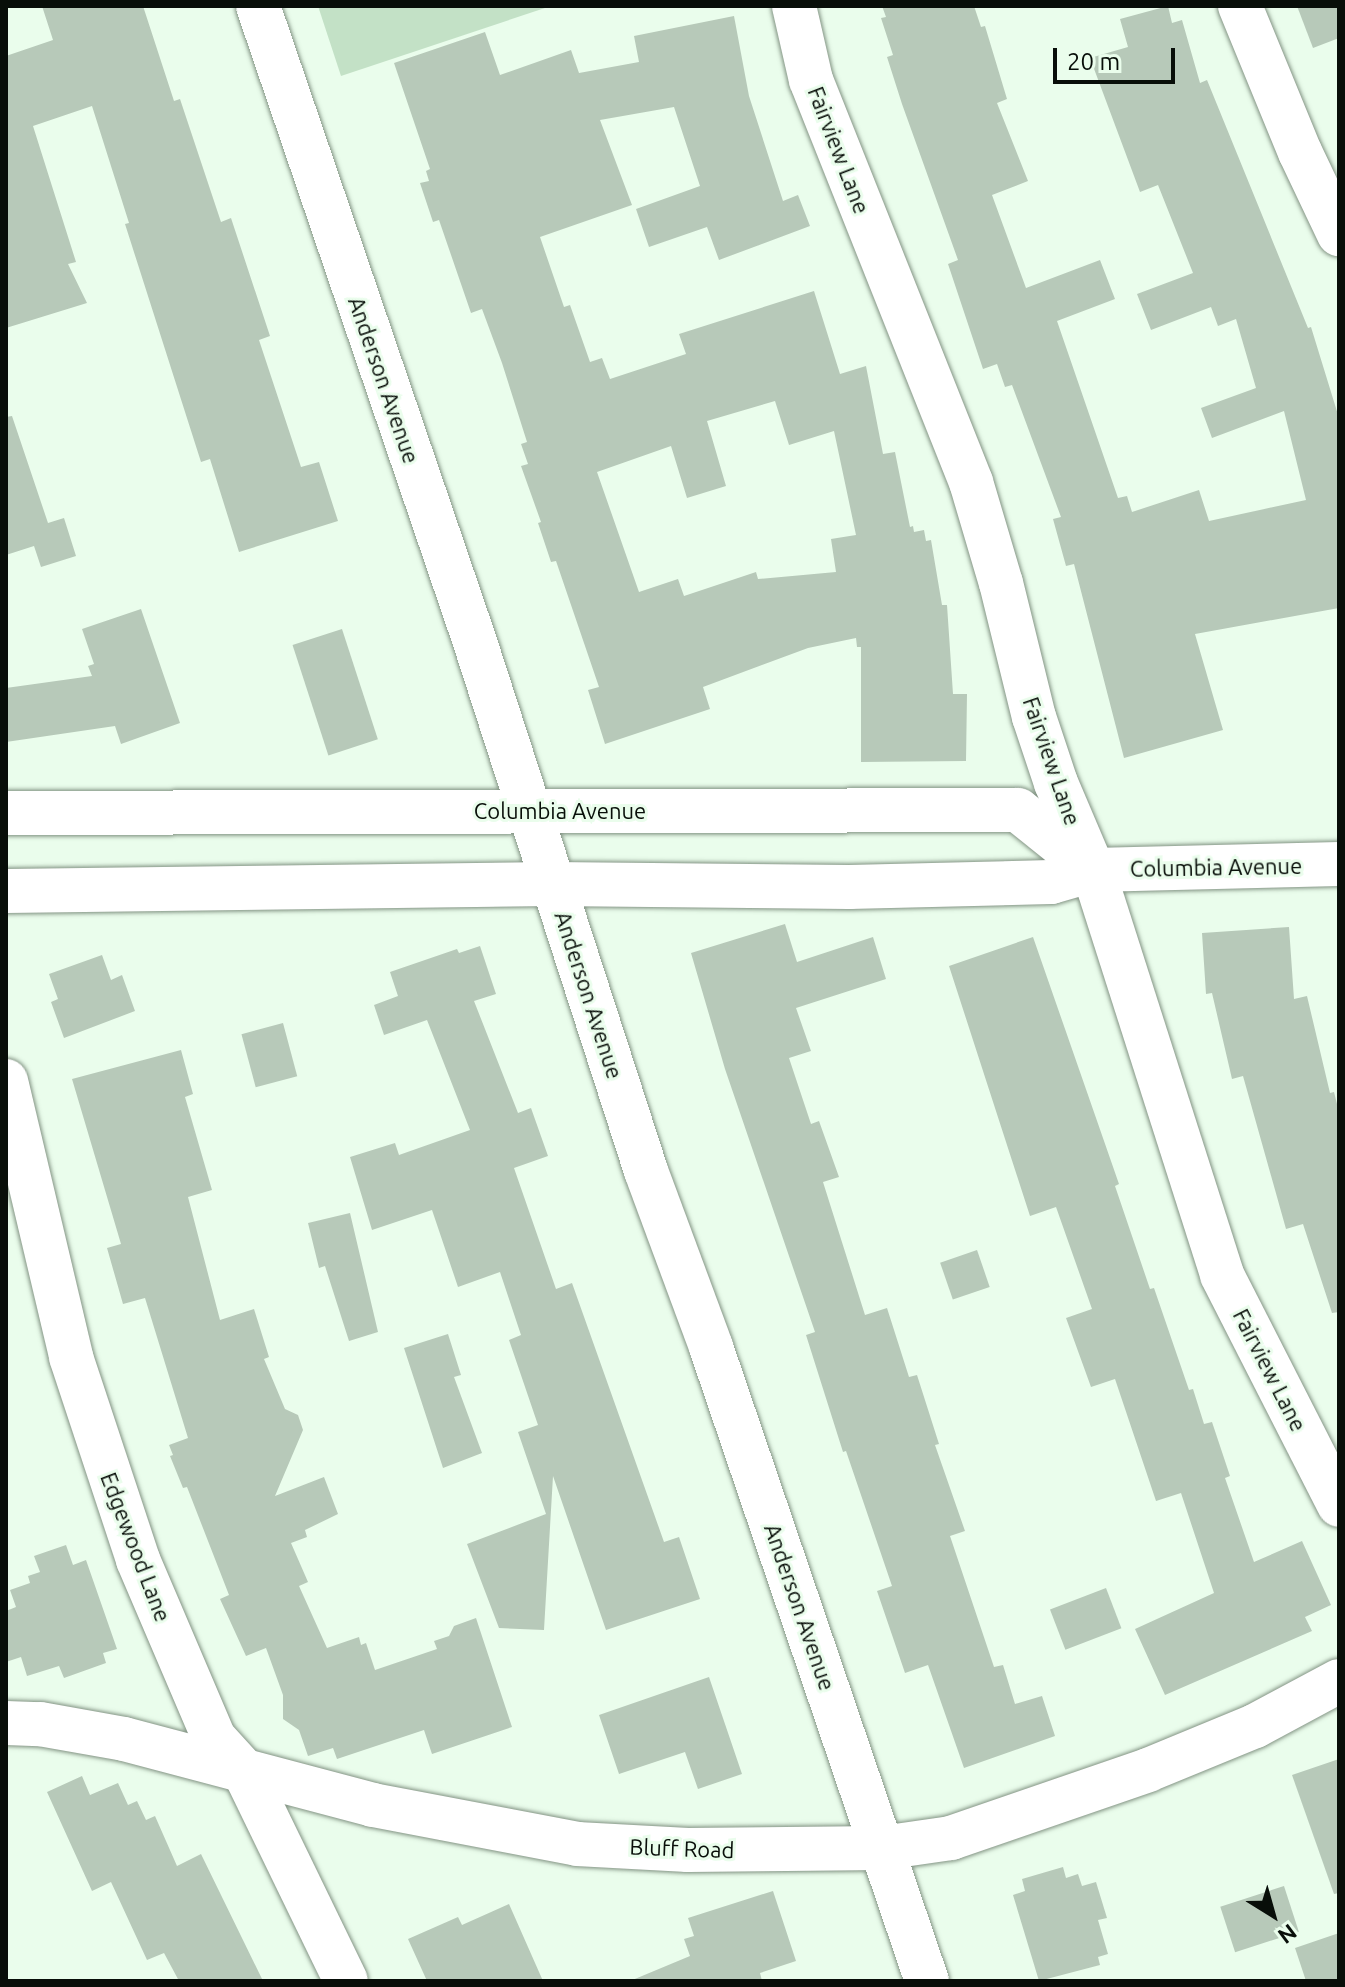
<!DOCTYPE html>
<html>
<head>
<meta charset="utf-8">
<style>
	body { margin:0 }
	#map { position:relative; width:1345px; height:1987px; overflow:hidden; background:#eafdec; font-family:Ubuntu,sans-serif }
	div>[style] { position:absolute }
	.green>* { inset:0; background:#c3e1c6 }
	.building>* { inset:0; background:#b7c9b9; transform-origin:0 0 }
	.roads { filter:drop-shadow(0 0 2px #839484) drop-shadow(0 0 2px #839484) }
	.minor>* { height:44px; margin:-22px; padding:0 22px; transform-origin:22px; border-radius:22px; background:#fff }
	.major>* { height:44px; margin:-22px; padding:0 22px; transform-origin:22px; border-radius:22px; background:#fff }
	span { translate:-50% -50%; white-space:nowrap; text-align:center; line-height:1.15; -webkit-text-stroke:6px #eafdec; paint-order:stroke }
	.street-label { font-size:22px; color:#080e09 }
	.frame { position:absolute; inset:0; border:8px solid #080e09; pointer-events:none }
	.north { position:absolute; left:1233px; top:1875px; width:80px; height:80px; -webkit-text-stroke:6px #eafdec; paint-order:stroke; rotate:143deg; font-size:22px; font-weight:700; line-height:32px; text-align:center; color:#080e09 }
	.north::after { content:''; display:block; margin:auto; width:28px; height:36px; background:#080e09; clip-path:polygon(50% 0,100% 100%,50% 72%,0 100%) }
	.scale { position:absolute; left:1053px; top:48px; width:122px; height:36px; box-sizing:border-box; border:4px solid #080e09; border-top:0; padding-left:10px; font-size:24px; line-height:28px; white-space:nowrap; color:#080e09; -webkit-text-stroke:6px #eafdec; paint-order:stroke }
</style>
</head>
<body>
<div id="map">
	<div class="green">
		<div style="clip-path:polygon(318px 6px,551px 6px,341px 76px)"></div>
	</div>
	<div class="building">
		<div style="clip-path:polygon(42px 6px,143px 6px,174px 101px,180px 99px,221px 222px,231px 218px,270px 336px,259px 340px,301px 467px,319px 462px,338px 521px,239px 552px,210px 459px,201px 462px,125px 224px,129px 223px,92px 106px,33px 126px,76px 262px,68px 264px,87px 303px,6px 328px,6px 56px,53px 40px)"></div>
		<div style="clip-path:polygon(882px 6px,974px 6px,981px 27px,985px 26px,1007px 99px,997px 103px,1028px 181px,992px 195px,1026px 288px,1100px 260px,1115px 299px,1057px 321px,1118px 498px,1127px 496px,1132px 512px,1199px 490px,1209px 521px,1306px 500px,1284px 411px,1212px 438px,1201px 408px,1256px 388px,1236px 319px,1218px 326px,1211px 307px,1151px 330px,1137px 294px,1193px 273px,1158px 185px,1140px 192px,1090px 58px,1128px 47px,1120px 19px,1168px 6px,1172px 23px,1182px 20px,1200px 83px,1207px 80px,1308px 328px,1311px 327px,1339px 418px,1339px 608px,1195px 634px,1223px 730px,1124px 758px,1074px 564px,1066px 566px,1053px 519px,1061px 517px,1012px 385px,1005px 387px,997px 364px,983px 369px,948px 264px,958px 260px,902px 104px,887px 57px,893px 55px,881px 18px,886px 17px)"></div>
		<div style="clip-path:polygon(1297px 6px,1339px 6px,1339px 38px,1313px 48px)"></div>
		<div style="clip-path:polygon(evenodd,734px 16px,749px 96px,783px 201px,798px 195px,810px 226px,719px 260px,707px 227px,649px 247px,636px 209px,700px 186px,674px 107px,600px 120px,632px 205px,540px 237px,564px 307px,570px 305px,590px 362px,602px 358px,610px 379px,686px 354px,679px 334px,814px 291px,840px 374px,866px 366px,883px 454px,895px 452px,910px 527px,913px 526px,914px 532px,924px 530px,926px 541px,931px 540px,942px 605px,947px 605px,953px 694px,967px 694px,966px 761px,861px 762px,861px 647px,857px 647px,856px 638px,808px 648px,703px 687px,710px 709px,605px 744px,588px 690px,599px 687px,556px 561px,551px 562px,538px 523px,541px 522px,521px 466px,528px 464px,521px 444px,527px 442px,502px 363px,482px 309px,471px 313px,439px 220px,433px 222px,420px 183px,429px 181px,426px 171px,430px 169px,394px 63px,485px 32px,500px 75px,571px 50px,579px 73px,639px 62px,634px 36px,734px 16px,775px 401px,789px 445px,834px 431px,856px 535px,831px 539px,836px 572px,758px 579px,756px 572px,684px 596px,678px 579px,639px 592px,597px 472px,671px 446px,687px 498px,726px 486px,707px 421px,775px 401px)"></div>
		<div style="clip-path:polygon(12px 416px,48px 523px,64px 518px,76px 556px,41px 567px,34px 546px,6px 555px,6px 417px)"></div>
		<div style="clip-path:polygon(141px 609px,180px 723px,121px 744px,115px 726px,6px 742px,6px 688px,92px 676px,88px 666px,94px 664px,82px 629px)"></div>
		<div style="left:342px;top:629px;width:116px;height:52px;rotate:72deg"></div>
		<div style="clip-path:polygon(785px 924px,797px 962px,873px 937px,886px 979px,796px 1008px,811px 1051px,789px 1058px,811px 1124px,819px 1121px,839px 1177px,823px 1182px,865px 1315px,887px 1308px,909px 1377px,917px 1375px,939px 1444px,935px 1445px,965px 1531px,950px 1536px,994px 1667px,1003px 1665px,1015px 1704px,1042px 1696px,1055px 1736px,964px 1768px,928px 1665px,905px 1673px,877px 1591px,892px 1586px,846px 1451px,843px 1452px,806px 1335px,815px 1332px,725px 1069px,691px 953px)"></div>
		<div style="clip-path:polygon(1289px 927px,1294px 999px,1307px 996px,1330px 1093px,1334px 1092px,1339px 1112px,1339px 1312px,1332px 1313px,1303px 1224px,1286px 1229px,1243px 1076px,1232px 1079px,1212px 993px,1206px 994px,1202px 933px)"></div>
		<div style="clip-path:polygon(1033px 937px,1119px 1184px,1115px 1186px,1150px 1289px,1154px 1288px,1189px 1390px,1193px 1389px,1204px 1424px,1212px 1422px,1230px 1476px,1225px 1478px,1254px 1562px,1302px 1541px,1331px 1605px,1305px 1617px,1312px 1631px,1165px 1695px,1135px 1629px,1214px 1593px,1181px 1493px,1156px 1501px,1115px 1379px,1091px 1387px,1066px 1318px,1092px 1309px,1056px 1207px,1030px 1216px,949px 966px)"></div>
		<div style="clip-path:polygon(480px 946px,496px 994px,474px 1001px,518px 1113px,531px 1108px,548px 1156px,514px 1168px,556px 1289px,572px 1283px,664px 1542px,679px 1537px,700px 1599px,606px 1630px,553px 1476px,544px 1630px,499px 1628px,467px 1544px,546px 1514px,518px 1432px,538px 1425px,509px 1340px,521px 1335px,500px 1272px,458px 1287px,432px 1210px,372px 1230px,350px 1157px,395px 1143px,399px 1155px,470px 1130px,427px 1020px,384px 1035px,374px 1005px,398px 996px,390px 972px,457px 949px,459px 953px)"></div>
		<div style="clip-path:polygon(102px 955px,111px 980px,122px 975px,135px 1011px,64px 1038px,51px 1002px,58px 999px,49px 974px)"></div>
		<div style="left:283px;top:1023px;width:55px;height:43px;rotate:75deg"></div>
		<div style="clip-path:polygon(181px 1050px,193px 1094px,185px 1097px,212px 1190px,188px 1197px,220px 1320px,254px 1309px,269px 1357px,264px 1359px,285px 1409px,298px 1415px,303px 1430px,275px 1496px,324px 1477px,338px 1514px,305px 1530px,307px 1537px,291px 1543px,308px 1582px,299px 1586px,327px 1648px,359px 1637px,361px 1645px,366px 1643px,375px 1670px,437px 1649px,434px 1641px,449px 1636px,454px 1626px,476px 1618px,512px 1727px,432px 1754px,424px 1730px,337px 1759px,333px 1748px,308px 1756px,299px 1730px,283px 1719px,283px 1695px,266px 1648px,246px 1656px,220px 1599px,229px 1595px,187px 1487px,183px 1488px,170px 1456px,173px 1455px,169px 1445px,188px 1438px,145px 1298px,123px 1304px,107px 1248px,121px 1244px,72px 1079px)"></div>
		<div style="clip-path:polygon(350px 1213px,378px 1332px,349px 1341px,325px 1266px,319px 1268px,308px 1223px)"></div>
		<div style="left:977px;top:1250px;width:39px;height:39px;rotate:71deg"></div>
		<div style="clip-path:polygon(448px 1334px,461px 1375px,454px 1377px,482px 1453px,443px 1468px,404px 1348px)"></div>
		<div style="clip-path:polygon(66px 1545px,73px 1565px,86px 1560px,117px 1649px,103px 1653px,106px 1663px,64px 1678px,59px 1666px,27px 1676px,21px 1657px,6px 1662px,6px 1611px,16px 1607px,10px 1590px,30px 1583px,28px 1576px,40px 1572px,34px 1556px)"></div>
		<div style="left:1106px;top:1588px;width:43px;height:60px;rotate:69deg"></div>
		<div style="clip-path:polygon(709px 1677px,742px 1774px,698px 1789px,685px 1752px,619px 1774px,599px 1715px)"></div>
		<div style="clip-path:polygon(1339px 1759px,1339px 1893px,1334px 1894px,1292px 1775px)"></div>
		<div style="clip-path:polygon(82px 1776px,90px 1795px,118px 1783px,128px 1805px,137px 1801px,146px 1820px,155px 1816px,177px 1866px,201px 1854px,263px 1981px,179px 1981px,164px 1953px,147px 1960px,111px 1882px,92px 1891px,47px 1792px)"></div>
		<div style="clip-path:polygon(1063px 1867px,1066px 1878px,1078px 1874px,1082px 1886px,1096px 1882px,1107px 1918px,1098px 1920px,1108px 1954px,1098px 1957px,1100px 1965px,1039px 1981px,1013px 1895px,1025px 1891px,1022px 1879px)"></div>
		<div style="left:1284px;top:1886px;width:48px;height:67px;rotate:72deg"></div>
		<div style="clip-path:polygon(773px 1891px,796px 1961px,760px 1973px,762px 1981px,630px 1981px,690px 1956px,684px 1939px,694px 1936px,688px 1918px)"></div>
		<div style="clip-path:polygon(509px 1904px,543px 1981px,427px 1981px,408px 1939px,458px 1917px,462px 1925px)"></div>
		<div style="clip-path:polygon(1339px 1933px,1339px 1981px,1306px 1981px,1295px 1948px)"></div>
	</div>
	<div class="roads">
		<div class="minor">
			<div style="left:794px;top:6px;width:76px;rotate:77.1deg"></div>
			<div style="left:811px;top:80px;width:433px;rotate:68.3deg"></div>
			<div style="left:971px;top:482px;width:105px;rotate:73.5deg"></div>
			<div style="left:1001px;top:583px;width:138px;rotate:76.2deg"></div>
			<div style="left:1034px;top:717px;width:70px;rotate:71.6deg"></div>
			<div style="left:1056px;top:783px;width:95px;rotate:67deg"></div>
			<div style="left:1093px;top:870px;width:425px;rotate:72.3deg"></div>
			<div style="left:1222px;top:1275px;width:258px;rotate:63deg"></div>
			<div style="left:1240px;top:6px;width:158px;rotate:67.7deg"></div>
			<div style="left:1300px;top:152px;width:91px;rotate:64.6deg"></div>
			<div style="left:6px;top:813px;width:1012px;rotate:-0.17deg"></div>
			<div style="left:1018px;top:810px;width:90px;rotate:38.7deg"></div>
			<div style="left:6px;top:891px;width:546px;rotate:-0.73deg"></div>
			<div style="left:552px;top:884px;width:297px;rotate:0.6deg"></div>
			<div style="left:849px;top:887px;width:202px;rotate:-1.4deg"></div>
			<div style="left:1051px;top:882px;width:44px;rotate:-15.9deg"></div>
			<div style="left:1093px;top:870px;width:246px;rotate:-1.4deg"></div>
			<div style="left:6px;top:1081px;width:284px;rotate:76.7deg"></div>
			<div style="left:71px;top:1357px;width:214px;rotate:71.7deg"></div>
			<div style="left:138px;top:1560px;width:194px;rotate:66.9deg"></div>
			<div style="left:214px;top:1738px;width:45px;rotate:47.7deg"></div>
			<div style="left:244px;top:1771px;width:233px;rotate:64.1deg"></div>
			<div style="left:6px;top:1723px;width:34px;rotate:2deg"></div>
			<div style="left:40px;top:1724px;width:85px;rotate:10.1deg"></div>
			<div style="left:124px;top:1739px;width:258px;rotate:14.8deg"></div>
			<div style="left:373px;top:1805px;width:208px;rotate:10.8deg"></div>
			<div style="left:577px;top:1844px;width:111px;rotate:3.1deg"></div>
			<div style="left:688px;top:1850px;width:194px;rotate:-0.6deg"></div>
			<div style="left:882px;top:1848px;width:70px;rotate:-8.2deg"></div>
			<div style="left:951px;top:1838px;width:208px;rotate:-19deg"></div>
			<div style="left:1148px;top:1770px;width:116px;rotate:-22.4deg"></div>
			<div style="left:1255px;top:1726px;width:95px;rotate:-28.2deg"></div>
		</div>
		<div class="major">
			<div style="left:258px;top:6px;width:669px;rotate:71.16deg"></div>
			<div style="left:474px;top:639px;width:559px;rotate:72.08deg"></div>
			<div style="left:646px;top:1171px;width:188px;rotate:69.7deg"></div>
			<div style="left:711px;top:1347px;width:670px;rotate:71.19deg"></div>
		</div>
	</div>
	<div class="street-label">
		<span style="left:839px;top:150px;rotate:69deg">Fairview Lane</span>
		<span style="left:384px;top:380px;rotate:71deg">Anderson Avenue</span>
		<span style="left:1052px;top:761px;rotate:71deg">Fairview Lane</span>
		<span style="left:560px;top:811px">Columbia Avenue</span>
		<span style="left:1216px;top:867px;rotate:-1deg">Columbia Avenue</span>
		<span style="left:589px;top:995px;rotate:72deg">Anderson Avenue</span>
		<span style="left:1270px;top:1370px;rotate:63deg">Fairview Lane</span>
		<span style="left:136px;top:1547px;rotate:69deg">Edgewood Lane</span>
		<span style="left:800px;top:1607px;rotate:71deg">Anderson Avenue</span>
		<span style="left:682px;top:1848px;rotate:2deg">Bluff Road</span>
	</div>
	<div class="frame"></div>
	<div class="north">N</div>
	<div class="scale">20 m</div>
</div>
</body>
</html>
